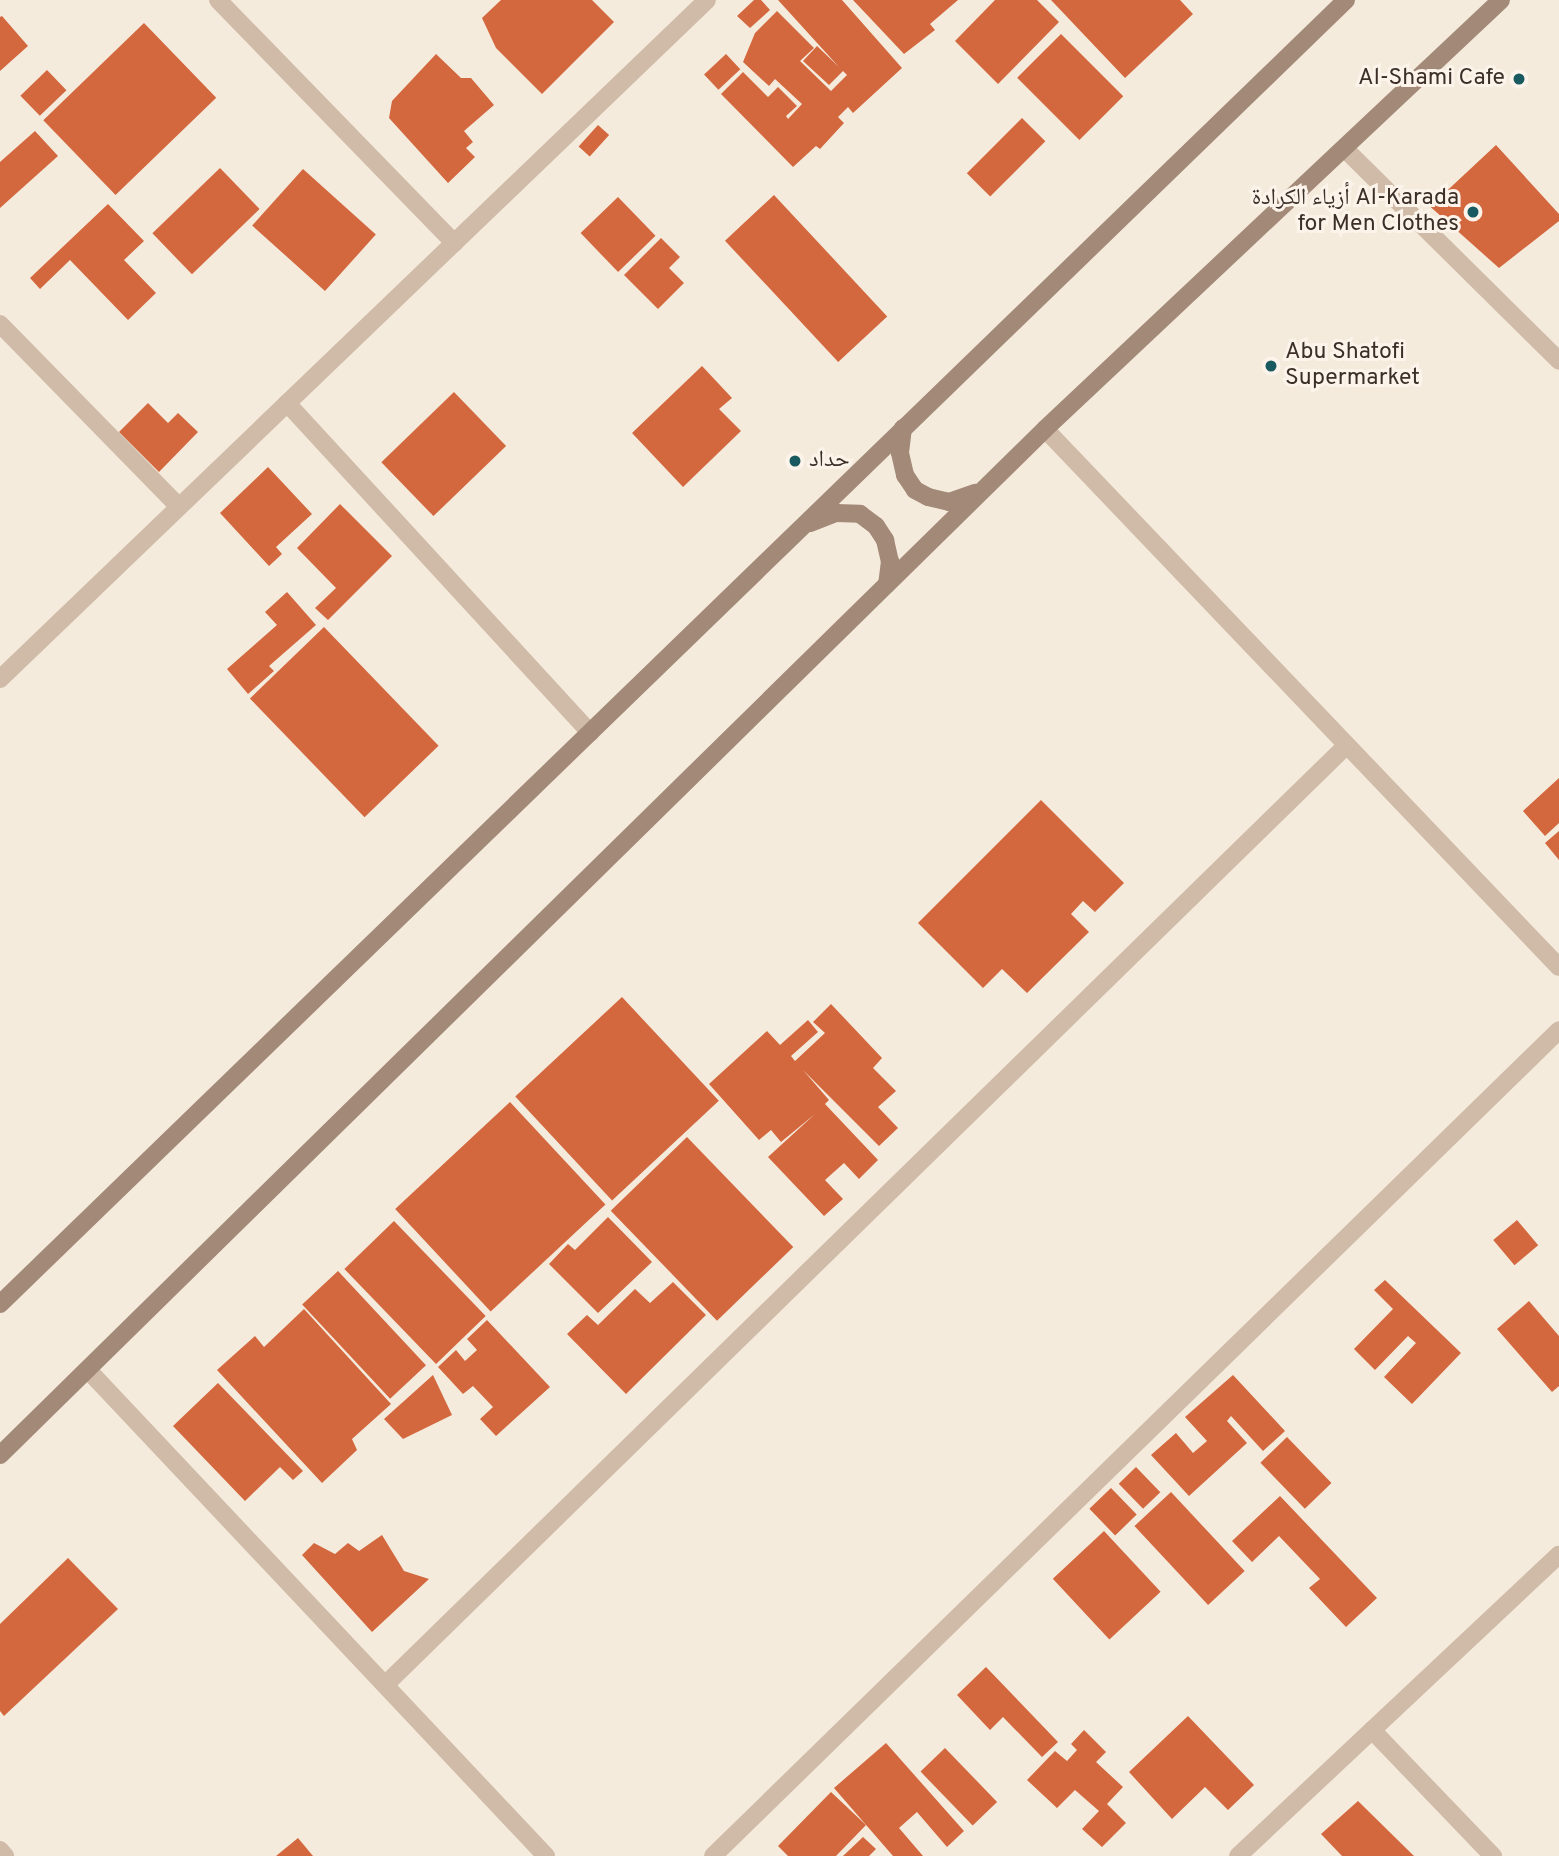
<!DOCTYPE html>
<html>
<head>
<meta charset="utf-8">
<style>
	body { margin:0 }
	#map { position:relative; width:1559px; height:1856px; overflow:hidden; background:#f5ebdd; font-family:Overpass,"Noto Naskh Arabic",sans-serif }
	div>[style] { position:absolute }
	.building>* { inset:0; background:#d3673d; transform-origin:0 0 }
	.street>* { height:18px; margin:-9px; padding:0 9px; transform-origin:9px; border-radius:9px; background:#cfbba7 }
	.secondary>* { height:18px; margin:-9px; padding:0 9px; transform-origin:9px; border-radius:9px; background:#a38978 }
	.dots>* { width:19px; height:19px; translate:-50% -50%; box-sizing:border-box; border:4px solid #fcf4ea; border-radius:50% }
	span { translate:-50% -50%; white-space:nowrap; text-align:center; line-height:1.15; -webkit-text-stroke:6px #fcf4ea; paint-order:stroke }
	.poi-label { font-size:23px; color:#3b2f28 }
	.right { translate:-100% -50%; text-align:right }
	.left { translate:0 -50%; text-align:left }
</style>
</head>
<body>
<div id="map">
	<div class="building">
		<div style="clip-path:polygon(501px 0,592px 0,614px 22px,542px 94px,496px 48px,482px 18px)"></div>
		<div style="clip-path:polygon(754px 0,761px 0,770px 10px,750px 28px,737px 16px)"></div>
		<div style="clip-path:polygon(778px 0,842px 0,902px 68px,853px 113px,848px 107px,838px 117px,844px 123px,820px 149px,816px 146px,793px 167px,721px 94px,743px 72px,768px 97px,778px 87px,797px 106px,786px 116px,788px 119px,802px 104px,775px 79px,769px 86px,743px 62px,755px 33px,777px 11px,814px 48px,800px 61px,831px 91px,847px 75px,843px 71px,829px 85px,803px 61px,817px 46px,839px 67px)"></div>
		<div style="clip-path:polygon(853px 0,958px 0,930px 24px,935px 30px,904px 54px)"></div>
		<div style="clip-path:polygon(995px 0,1037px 0,1059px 22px,998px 84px,955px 41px)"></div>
		<div style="clip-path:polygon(1051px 0,1180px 0,1193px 14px,1125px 78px)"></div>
		<div style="clip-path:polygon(2px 16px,28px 46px,0 71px,0 17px)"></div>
		<div style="left:144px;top:23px;width:104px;height:140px;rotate:46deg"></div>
		<div style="left:1061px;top:34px;width:88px;height:62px;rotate:45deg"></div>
		<div style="clip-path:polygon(436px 54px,461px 78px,471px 78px,494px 105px,464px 131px,473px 142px,466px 148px,475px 157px,448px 183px,389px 118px,392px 101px)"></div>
		<div style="left:726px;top:54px;width:21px;height:30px;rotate:47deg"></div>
		<div style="left:47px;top:70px;width:28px;height:37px;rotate:46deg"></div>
		<div style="left:1022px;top:118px;width:33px;height:78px;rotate:45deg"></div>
		<div style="left:598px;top:125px;width:15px;height:29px;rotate:42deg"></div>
		<div style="clip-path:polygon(35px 131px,58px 156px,0 208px,0 162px)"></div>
		<div style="clip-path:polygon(1496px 145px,1559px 214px,1559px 221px,1499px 268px,1425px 202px,1436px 201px)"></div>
		<div style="left:220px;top:168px;width:57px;height:94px;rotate:46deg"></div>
		<div style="left:303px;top:169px;width:98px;height:76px;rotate:42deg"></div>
		<div style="left:774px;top:195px;width:166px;height:67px;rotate:47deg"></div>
		<div style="left:618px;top:197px;width:54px;height:52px;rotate:46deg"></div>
		<div style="clip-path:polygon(108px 204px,144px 241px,124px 260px,156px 293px,128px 320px,70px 260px,40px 289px,30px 278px)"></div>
		<div style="clip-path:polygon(661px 238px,680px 257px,669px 268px,684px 283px,658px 309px,624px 275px)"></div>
		<div style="clip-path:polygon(702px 366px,732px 398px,719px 409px,741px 431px,683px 487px,632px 433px)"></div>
		<div style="left:454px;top:392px;width:75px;height:101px;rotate:46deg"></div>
		<div style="clip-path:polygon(148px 403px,168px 423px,178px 413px,198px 432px,159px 472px,119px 432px)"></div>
		<div style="clip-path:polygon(268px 467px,312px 514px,276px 547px,282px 554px,269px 566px,220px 513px)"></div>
		<div style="clip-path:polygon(340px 504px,392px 556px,328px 620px,315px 608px,336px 588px,297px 548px)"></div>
		<div style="clip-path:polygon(287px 592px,316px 625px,269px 666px,274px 671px,248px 694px,227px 669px,277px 625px,265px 612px)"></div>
		<div style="left:324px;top:627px;width:165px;height:103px;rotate:46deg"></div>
		<div style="clip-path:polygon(1559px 778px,1559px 823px,1545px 836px,1523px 811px)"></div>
		<div style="clip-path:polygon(1041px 800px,1124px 883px,1095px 912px,1083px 901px,1071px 914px,1089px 932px,1027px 993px,1002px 969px,983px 988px,918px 923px)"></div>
		<div style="clip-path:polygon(1559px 831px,1559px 860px,1545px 843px)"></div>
		<div style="left:622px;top:997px;width:142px;height:146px;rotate:47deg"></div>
		<div style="clip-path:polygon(831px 1004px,882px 1058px,873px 1068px,896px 1091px,878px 1107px,898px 1128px,879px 1146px,803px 1070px,829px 1100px,825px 1104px,878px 1160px,859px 1179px,844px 1163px,825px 1180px,843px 1199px,824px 1216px,768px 1157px,815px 1114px,781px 1142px,771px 1130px,759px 1140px,709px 1084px,767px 1031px,780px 1045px,808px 1020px,818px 1032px,791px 1056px,795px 1061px,825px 1033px,813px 1022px)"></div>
		<div style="left:510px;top:1102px;width:140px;height:157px;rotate:47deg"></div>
		<div style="left:687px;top:1137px;width:153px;height:106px;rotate:46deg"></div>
		<div style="clip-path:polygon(608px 1217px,652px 1262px,598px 1313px,549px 1264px,568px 1244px,575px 1250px)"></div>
		<div style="left:1517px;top:1220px;width:33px;height:31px;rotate:50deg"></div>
		<div style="left:394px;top:1221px;width:132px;height:69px;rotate:46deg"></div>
		<div style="left:338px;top:1271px;width:129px;height:49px;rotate:47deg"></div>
		<div style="clip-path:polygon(1385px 1280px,1461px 1353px,1412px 1404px,1384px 1377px,1416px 1343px,1408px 1336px,1375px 1370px,1354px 1349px,1393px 1309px,1374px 1290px)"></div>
		<div style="clip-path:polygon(673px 1282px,706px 1315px,626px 1394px,567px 1334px,587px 1315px,598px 1325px,635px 1289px,650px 1303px)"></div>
		<div style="clip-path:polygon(1529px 1301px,1559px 1336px,1559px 1386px,1552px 1392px,1497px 1329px)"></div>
		<div style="clip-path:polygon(304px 1309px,391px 1404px,352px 1439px,357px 1450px,322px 1483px,217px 1370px,255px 1336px,264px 1347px)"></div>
		<div style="clip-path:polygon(487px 1320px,550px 1387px,496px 1436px,480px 1419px,493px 1407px,473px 1386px,463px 1394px,438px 1367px,456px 1350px,465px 1361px,477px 1350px,467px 1339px)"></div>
		<div style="clip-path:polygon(433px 1375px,452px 1415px,403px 1439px,384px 1419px)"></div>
		<div style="clip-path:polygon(1233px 1375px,1285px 1431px,1263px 1451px,1231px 1416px,1227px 1421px,1247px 1443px,1189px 1496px,1151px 1455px,1176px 1433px,1193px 1453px,1207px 1441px,1185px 1417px)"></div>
		<div style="clip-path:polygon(218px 1383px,303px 1471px,293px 1480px,280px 1467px,245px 1501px,173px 1426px)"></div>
		<div style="left:1287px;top:1437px;width:64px;height:37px;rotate:46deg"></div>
		<div style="left:1136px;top:1467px;width:35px;height:24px;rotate:46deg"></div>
		<div style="left:1111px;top:1488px;width:37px;height:30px;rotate:46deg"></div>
		<div style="left:1171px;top:1492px;width:108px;height:50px;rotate:47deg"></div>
		<div style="clip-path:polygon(1280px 1496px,1377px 1598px,1346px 1627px,1309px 1588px,1320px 1579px,1279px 1536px,1252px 1562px,1232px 1541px)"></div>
		<div style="left:1104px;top:1531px;width:83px;height:70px;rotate:47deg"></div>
		<div style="clip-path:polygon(382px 1535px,404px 1571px,429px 1579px,372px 1632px,302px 1555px,314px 1543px,335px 1554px,348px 1543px,359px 1551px)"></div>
		<div style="clip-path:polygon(68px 1558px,118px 1609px,4px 1716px,0 1711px,0 1624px)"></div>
		<div style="clip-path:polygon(986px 1667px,1058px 1742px,1042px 1757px,1003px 1717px,990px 1730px,957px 1695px)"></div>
		<div style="clip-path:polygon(1188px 1716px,1254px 1785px,1228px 1810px,1205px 1787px,1172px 1819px,1129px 1772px)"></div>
		<div style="clip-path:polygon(1084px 1730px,1106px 1752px,1096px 1762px,1123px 1787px,1107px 1804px,1126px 1823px,1102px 1847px,1082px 1829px,1099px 1811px,1075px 1790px,1057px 1808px,1027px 1780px,1055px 1751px,1067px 1761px,1077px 1750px,1071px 1744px)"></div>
		<div style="clip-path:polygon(886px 1743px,964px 1831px,947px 1847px,917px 1812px,899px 1828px,923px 1856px,893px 1856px,834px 1788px)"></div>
		<div style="left:945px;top:1748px;width:75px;height:34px;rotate:46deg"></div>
		<div style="clip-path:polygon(831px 1792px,866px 1825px,836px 1856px,788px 1856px,778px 1846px)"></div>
		<div style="clip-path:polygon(1358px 1801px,1414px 1856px,1342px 1856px,1321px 1834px)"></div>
		<div style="clip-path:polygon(863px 1837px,876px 1849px,869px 1856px,843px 1856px)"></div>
		<div style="clip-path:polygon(298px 1838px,313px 1856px,276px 1856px)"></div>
	</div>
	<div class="street">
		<div style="left:218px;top:0;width:339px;rotate:45.8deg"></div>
		<div style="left:1345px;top:149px;width:301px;rotate:44.7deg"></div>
		<div style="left:0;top:324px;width:256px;rotate:45.6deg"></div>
		<div style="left:287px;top:403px;width:448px;rotate:47.4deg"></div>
		<div style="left:1045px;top:429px;width:744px;rotate:46.31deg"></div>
		<div style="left:0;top:679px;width:980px;rotate:-43.84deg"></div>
		<div style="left:88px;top:1370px;width:668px;rotate:46.7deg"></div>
		<div style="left:385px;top:1685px;width:1344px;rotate:-44.34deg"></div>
		<div style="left:1372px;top:1730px;width:175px;rotate:46.2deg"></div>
		<div style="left:0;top:1850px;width:8px;rotate:50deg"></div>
		<div style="left:713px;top:1856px;width:1182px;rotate:-44.31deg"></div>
		<div style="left:1238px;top:1856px;width:440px;rotate:-43.2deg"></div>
	</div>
	<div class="secondary">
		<div style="left:903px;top:428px;width:25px;rotate:97deg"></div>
		<div style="left:900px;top:453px;width:23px;rotate:77deg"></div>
		<div style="left:905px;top:475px;width:18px;rotate:56deg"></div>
		<div style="left:915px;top:490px;width:15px;rotate:28deg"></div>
		<div style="left:928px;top:497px;width:22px;rotate:13deg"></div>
		<div style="left:949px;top:502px;width:28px;rotate:-19deg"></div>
		<div style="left:810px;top:523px;width:28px;rotate:-21deg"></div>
		<div style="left:836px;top:513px;width:24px;rotate:2deg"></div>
		<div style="left:860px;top:514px;width:20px;rotate:37deg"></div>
		<div style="left:876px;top:526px;width:17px;rotate:57deg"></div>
		<div style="left:885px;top:540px;width:22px;rotate:77deg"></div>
		<div style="left:890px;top:561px;width:23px;rotate:97deg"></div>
		<div style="left:0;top:1304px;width:1874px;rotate:-44.09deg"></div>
		<div style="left:0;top:1455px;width:1464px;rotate:-44.47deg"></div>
		<div style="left:1045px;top:429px;width:626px;rotate:-43.25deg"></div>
	</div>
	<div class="dots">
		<div style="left:1519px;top:79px;background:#195a61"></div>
		<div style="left:1473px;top:212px;background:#195a61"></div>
		<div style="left:1271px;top:366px;background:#195a61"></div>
		<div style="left:795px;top:461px;background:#195a61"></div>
	</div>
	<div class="poi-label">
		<span class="right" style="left:1505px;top:79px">Al-Shami Cafe</span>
		<span class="right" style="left:1459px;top:212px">أزياء الكرادة Al-Karada<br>for Men Clothes</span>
		<span class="left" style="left:1285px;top:366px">Abu Shatofi<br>Supermarket</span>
		<span class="left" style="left:809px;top:461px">حداد</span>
	</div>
</div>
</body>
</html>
